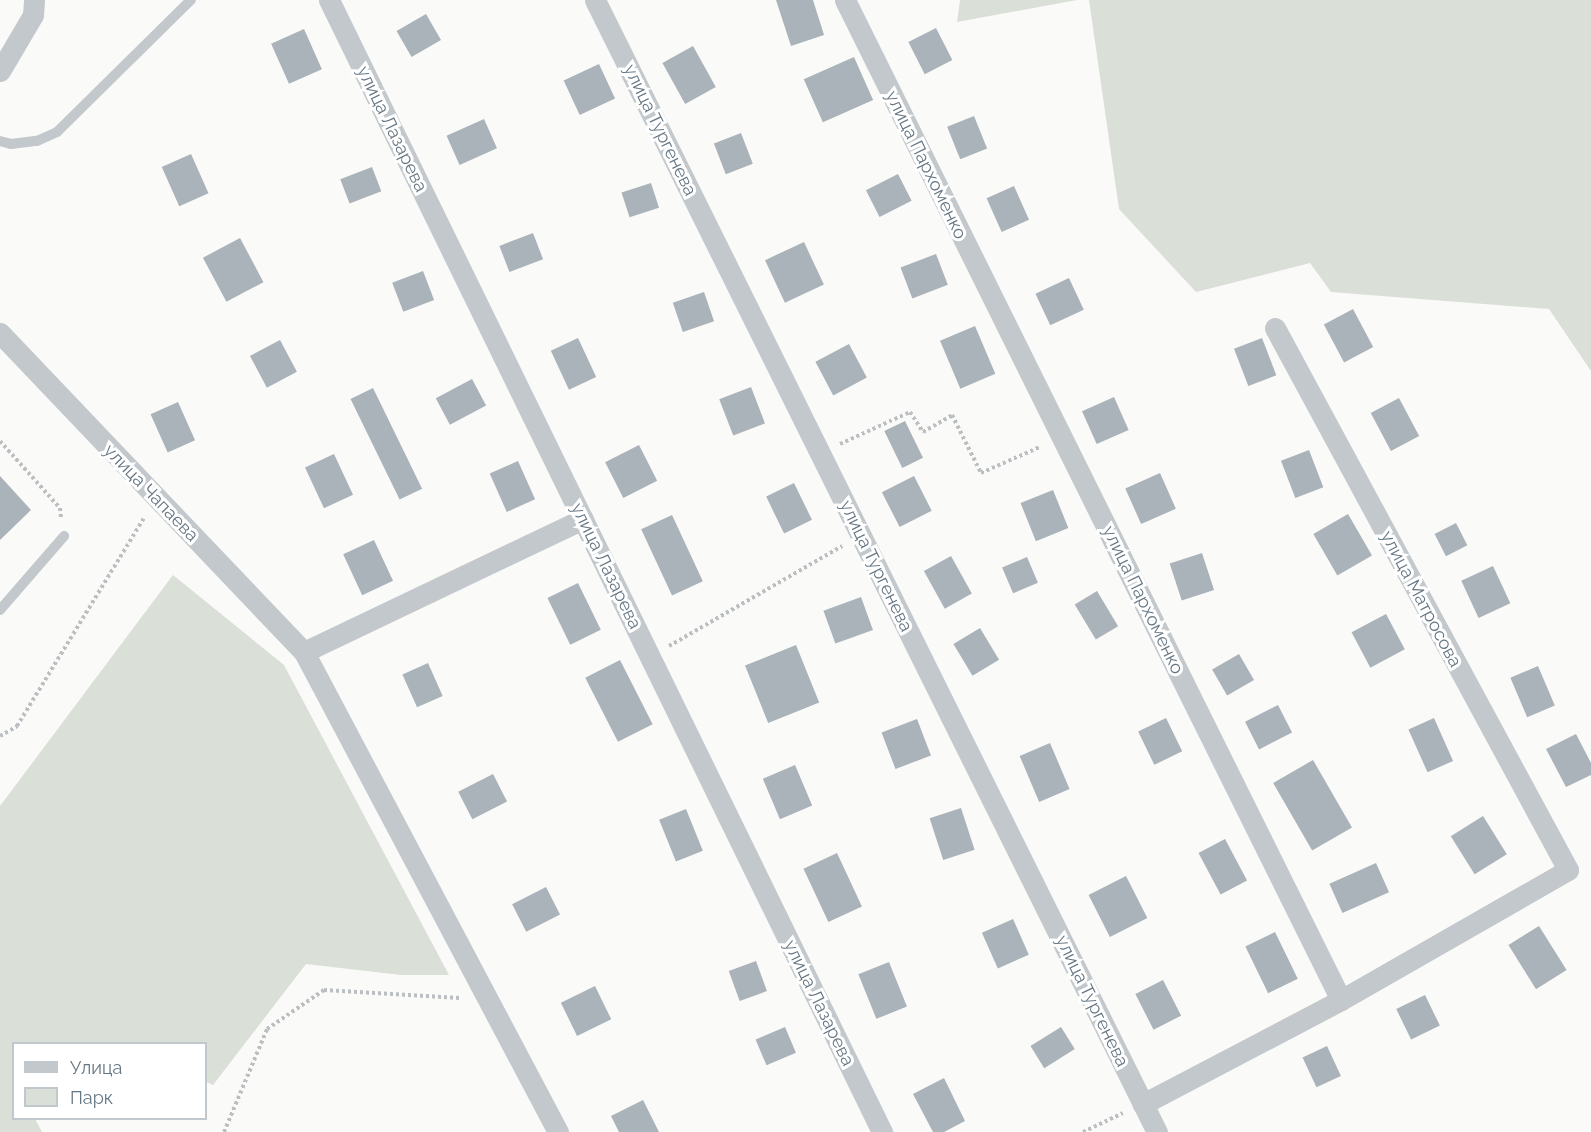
<!DOCTYPE html>
<html>
<head>
<meta charset="utf-8">
<style>
	body { margin:0 }
	#map { position:relative; width:1591px; height:1132px; overflow:hidden; background:#fafaf8; font-family:Raleway,sans-serif }
	div>[style] { position:absolute }
	.green>* { inset:0; background:#dadfd7 }
	.building>* { inset:0; background:#aab3b9; transform-origin:0 0 }
	.path>* { height:4px; margin-top:-2px; transform-origin:0; background:repeating-linear-gradient(90deg,#bbbfc2 0 3px,transparent 0 6px) }
	.service>* { height:10px; margin:-5px; padding:0 5px; transform-origin:5px; border-radius:5px; background:#c3c8cc }
	.minor>* { height:21px; margin:-10.5px; padding:0 10.5px; transform-origin:10.5px; border-radius:10.5px; background:#c3c8cc }
	span { translate:-50% -50%; white-space:nowrap; text-align:center; line-height:1.15; -webkit-text-stroke:6px #fff; paint-order:stroke }
	.street-label { font-size:18px; color:#657683 }
	.legend { position:absolute; left:12px; top:1042px; width:195px; height:78px; box-sizing:border-box; background:#fff; border:2px solid #c1c8cd; margin:0; padding:8px 10px; list-style:none; font-size:18px; color:#657683 }
	.legend li { display:flex; align-items:center; gap:12px; height:30px }
	.legend b { width:30px; border:2px solid #c1c8cd }
</style>
</head>
<body>
<div id="map">
	<div class="green">
		<div style="clip-path:polygon(960px 0,1077px 0,957px 22px)"></div>
		<div style="clip-path:polygon(1089px 0,1591px 0,1591px 371px,1549px 309px,1331px 292px,1310px 263px,1196px 292px,1119px 209px)"></div>
		<div style="clip-path:polygon(173px 575px,284px 665px,449px 975px,401px 975px,306px 964px,213px 1085px,206px 1082px,206px 1044px,14px 1044px,14px 1118px,35px 1119px,42px 1132px,0 1132px,0 806px)"></div>
	</div>
	<div class="building">
		<div style="clip-path:polygon(776px 0,813px 0,824px 35px,791px 46px)"></div>
		<div style="left:426px;top:14px;width:30px;height:34px;rotate:60deg"></div>
		<div style="left:936px;top:28px;width:36px;height:31px;rotate:63deg"></div>
		<div style="left:304px;top:29px;width:44px;height:36px;rotate:66deg"></div>
		<div style="left:693px;top:46px;width:47px;height:35px;rotate:61deg"></div>
		<div style="left:854px;top:57px;width:47px;height:55px;rotate:66deg"></div>
		<div style="left:599px;top:64px;width:38px;height:39px;rotate:65deg"></div>
		<div style="left:974px;top:116px;width:35px;height:29px;rotate:68deg"></div>
		<div style="left:484px;top:119px;width:32px;height:41px;rotate:66deg"></div>
		<div style="left:741px;top:133px;width:33px;height:29px;rotate:69deg"></div>
		<div style="left:191px;top:154px;width:43px;height:32px;rotate:66deg"></div>
		<div style="left:372px;top:167px;width:26px;height:34px;rotate:69deg"></div>
		<div style="left:898px;top:174px;width:30px;height:36px;rotate:63deg"></div>
		<div style="left:651px;top:183px;width:26px;height:31px;rotate:72deg"></div>
		<div style="left:1014px;top:186px;width:37px;height:30px;rotate:66deg"></div>
		<div style="left:533px;top:233px;width:28px;height:36px;rotate:69deg"></div>
		<div style="left:240px;top:238px;width:50px;height:42px;rotate:62deg"></div>
		<div style="left:804px;top:242px;width:47px;height:43px;rotate:65deg"></div>
		<div style="left:936px;top:254px;width:33px;height:38px;rotate:69deg"></div>
		<div style="left:423px;top:271px;width:31px;height:33px;rotate:69deg"></div>
		<div style="left:1069px;top:278px;width:35px;height:37px;rotate:65deg"></div>
		<div style="left:704px;top:292px;width:31px;height:33px;rotate:71deg"></div>
		<div style="left:1353px;top:309px;width:43px;height:33px;rotate:62deg"></div>
		<div style="left:975px;top:326px;width:52px;height:38px;rotate:67deg"></div>
		<div style="left:578px;top:338px;width:43px;height:30px;rotate:65deg"></div>
		<div style="left:1262px;top:338px;width:40px;height:30px;rotate:69deg"></div>
		<div style="left:280px;top:340px;width:36px;height:34px;rotate:62deg"></div>
		<div style="left:849px;top:344px;width:38px;height:38px;rotate:62deg"></div>
		<div style="left:472px;top:379px;width:30px;height:41px;rotate:62deg"></div>
		<div style="left:751px;top:387px;width:39px;height:34px;rotate:69deg"></div>
		<div style="left:373px;top:388px;width:112px;height:25px;rotate:64deg"></div>
		<div style="left:1114px;top:397px;width:36px;height:35px;rotate:66deg"></div>
		<div style="left:1399px;top:398px;width:43px;height:32px;rotate:62deg"></div>
		<div style="left:178px;top:402px;width:42px;height:30px;rotate:66deg"></div>
		<div style="left:905px;top:421px;width:41px;height:23px;rotate:64deg"></div>
		<div style="left:639px;top:445px;width:40px;height:38px;rotate:63deg"></div>
		<div style="left:1309px;top:450px;width:40px;height:30px;rotate:69deg"></div>
		<div style="left:334px;top:454px;width:45px;height:32px;rotate:65deg"></div>
		<div style="left:518px;top:461px;width:42px;height:31px;rotate:66deg"></div>
		<div style="left:1160px;top:473px;width:39px;height:38px;rotate:66deg"></div>
		<div style="clip-path:polygon(0 476px,31px 510px,0 540px)"></div>
		<div style="left:914px;top:476px;width:39px;height:36px;rotate:63deg"></div>
		<div style="left:794px;top:483px;width:41px;height:31px;rotate:64deg"></div>
		<div style="left:1053px;top:490px;width:41px;height:35px;rotate:68deg"></div>
		<div style="left:1348px;top:514px;width:48px;height:40px;rotate:60deg"></div>
		<div style="left:672px;top:515px;width:73px;height:34px;rotate:65deg"></div>
		<div style="left:1456px;top:523px;width:25px;height:24px;rotate:63deg"></div>
		<div style="left:374px;top:540px;width:45px;height:34px;rotate:65deg"></div>
		<div style="left:1202px;top:553px;width:39px;height:34px;rotate:72deg"></div>
		<div style="left:951px;top:556px;width:43px;height:31px;rotate:61deg"></div>
		<div style="left:1027px;top:557px;width:28px;height:27px;rotate:67deg"></div>
		<div style="left:1493px;top:566px;width:41px;height:35px;rotate:65deg"></div>
		<div style="left:578px;top:583px;width:52px;height:34px;rotate:64deg"></div>
		<div style="left:1097px;top:591px;width:41px;height:26px;rotate:59deg"></div>
		<div style="left:861px;top:597px;width:35px;height:40px;rotate:70deg"></div>
		<div style="left:1386px;top:614px;width:40px;height:39px;rotate:62deg"></div>
		<div style="left:980px;top:628px;width:37px;height:31px;rotate:59deg"></div>
		<div style="left:796px;top:645px;width:62px;height:55px;rotate:68deg"></div>
		<div style="left:1239px;top:654px;width:30px;height:31px;rotate:60deg"></div>
		<div style="left:620px;top:660px;width:72px;height:39px;rotate:63deg"></div>
		<div style="left:428px;top:663px;width:36px;height:28px;rotate:66deg"></div>
		<div style="left:1538px;top:666px;width:43px;height:30px;rotate:67deg"></div>
		<div style="left:1278px;top:705px;width:31px;height:37px;rotate:63deg"></div>
		<div style="left:1166px;top:718px;width:37px;height:31px;rotate:64deg"></div>
		<div style="left:1434px;top:718px;width:47px;height:28px;rotate:66deg"></div>
		<div style="left:917px;top:719px;width:39px;height:38px;rotate:69deg"></div>
		<div style="clip-path:polygon(1576px 734px,1591px 763px,1591px 775px,1566px 787px,1546px 749px)"></div>
		<div style="left:1050px;top:743px;width:50px;height:33px;rotate:67deg"></div>
		<div style="left:1313px;top:760px;width:78px;height:46px;rotate:60deg"></div>
		<div style="left:795px;top:765px;width:44px;height:35px;rotate:67deg"></div>
		<div style="left:493px;top:774px;width:31px;height:39px;rotate:63deg"></div>
		<div style="left:961px;top:808px;width:44px;height:33px;rotate:72deg"></div>
		<div style="left:686px;top:809px;width:45px;height:29px;rotate:68deg"></div>
		<div style="left:1483px;top:816px;width:45px;height:38px;rotate:58deg"></div>
		<div style="left:1225px;top:839px;width:47px;height:30px;rotate:62deg"></div>
		<div style="left:837px;top:853px;width:59px;height:37px;rotate:65deg"></div>
		<div style="left:1376px;top:863px;width:32px;height:51px;rotate:66deg"></div>
		<div style="left:1126px;top:876px;width:47px;height:42px;rotate:63deg"></div>
		<div style="left:546px;top:887px;width:31px;height:38px;rotate:63deg"></div>
		<div style="left:1013px;top:919px;width:39px;height:34px;rotate:66deg"></div>
		<div style="left:1539px;top:926px;width:52px;height:36px;rotate:58deg"></div>
		<div style="left:1275px;top:932px;width:52px;height:33px;rotate:64deg"></div>
		<div style="left:756px;top:961px;width:32px;height:29px;rotate:70deg"></div>
		<div style="left:889px;top:962px;width:48px;height:33px;rotate:68deg"></div>
		<div style="left:1163px;top:980px;width:40px;height:31px;rotate:63deg"></div>
		<div style="left:595px;top:986px;width:37px;height:38px;rotate:64deg"></div>
		<div style="left:1425px;top:995px;width:34px;height:32px;rotate:64deg"></div>
		<div style="left:785px;top:1027px;width:28px;height:32px;rotate:67deg"></div>
		<div style="left:1061px;top:1027px;width:26px;height:36px;rotate:58deg"></div>
		<div style="left:1327px;top:1046px;width:33px;height:27px;rotate:65deg"></div>
		<div style="clip-path:polygon(944px 1078px,965px 1121px,944px 1132px,933px 1132px,913px 1094px)"></div>
		<div style="clip-path:polygon(643px 1100px,659px 1132px,619px 1132px,611px 1116px)"></div>
	</div>
	<div class="path">
		<div style="left:0;top:441px;width:90px;rotate:48.2deg"></div>
		<div style="left:60px;top:508px;width:10px;rotate:84deg"></div>
		<div style="left:840px;top:444px;width:77px;rotate:-24.6deg"></div>
		<div style="left:910px;top:412px;width:24px;rotate:57deg"></div>
		<div style="left:923px;top:432px;width:34px;rotate:-30deg"></div>
		<div style="left:952px;top:415px;width:65px;rotate:63.4deg"></div>
		<div style="left:981px;top:473px;width:64px;rotate:-23.8deg"></div>
		<div style="left:669px;top:646px;width:200px;rotate:-30deg"></div>
		<div style="left:0;top:736px;width:20px;rotate:-30deg"></div>
		<div style="left:17px;top:726px;width:244px;rotate:-58.6deg"></div>
		<div style="left:224px;top:1132px;width:112px;rotate:-67.3deg"></div>
		<div style="left:267px;top:1029px;width:69px;rotate:-34.4deg"></div>
		<div style="left:324px;top:990px;width:136px;rotate:3.4deg"></div>
		<div style="left:1083px;top:1132px;width:44px;rotate:-25.4deg"></div>
	</div>
	<div class="service">
		<div style="left:0;top:141px;width:11px;rotate:15deg"></div>
		<div style="left:11px;top:144px;width:26px;rotate:-7deg"></div>
		<div style="left:37px;top:141px;width:22px;rotate:-24deg"></div>
		<div style="left:57px;top:132px;width:188px;rotate:-44.6deg"></div>
		<div style="left:0;top:610px;width:98px;rotate:-49.1deg"></div>
	</div>
	<div class="minor">
		<div style="left:329px;top:0;width:1260px;rotate:63.96deg"></div>
		<div style="left:595px;top:0;width:1264px;rotate:63.6deg"></div>
		<div style="left:845px;top:0;width:1116px;rotate:63.62deg"></div>
		<div style="left:1341px;top:1000px;width:224px;rotate:152.3deg"></div>
		<div style="left:0;top:71px;width:65px;rotate:-59.5deg"></div>
		<div style="left:33px;top:15px;width:15px;rotate:-86deg"></div>
		<div style="left:1275px;top:328px;width:616px;rotate:61.6deg"></div>
		<div style="left:1568px;top:870px;width:262px;rotate:150.2deg"></div>
		<div style="left:0;top:333px;width:441px;rotate:46.4deg"></div>
		<div style="left:304px;top:652px;width:543px;rotate:62.11deg"></div>
		<div style="left:304px;top:652px;width:309px;rotate:-25.5deg"></div>
	</div>
	<div class="street-label">
		<span style="left:392px;top:129px;rotate:64deg">улица Лазарева</span>
		<span style="left:660px;top:130px;rotate:64deg">улица Тургенева</span>
		<span style="left:926px;top:165px;rotate:64deg">улица Пархоменко</span>
		<span style="left:151px;top:493px;rotate:46deg">улица Чапаева</span>
		<span style="left:606px;top:566px;rotate:64deg">улица Лазарева</span>
		<span style="left:876px;top:566px;rotate:64deg">улица Тургенева</span>
		<span style="left:1421px;top:599px;rotate:62deg">улица Матросова</span>
		<span style="left:1143px;top:600px;rotate:64deg">улица Пархоменко</span>
		<span style="left:1092px;top:1001px;rotate:64deg">улица Тургенева</span>
		<span style="left:819px;top:1003px;rotate:64deg">улица Лазарева</span>
	</div>
	<ul class="legend">
	<li><b style="height:8px;background:#c3c8cc"></b>Улица</li>
	<li><b style="height:16px;background:#dadfd7"></b>Парк</li>
	</ul>
</div>
</body>
</html>
